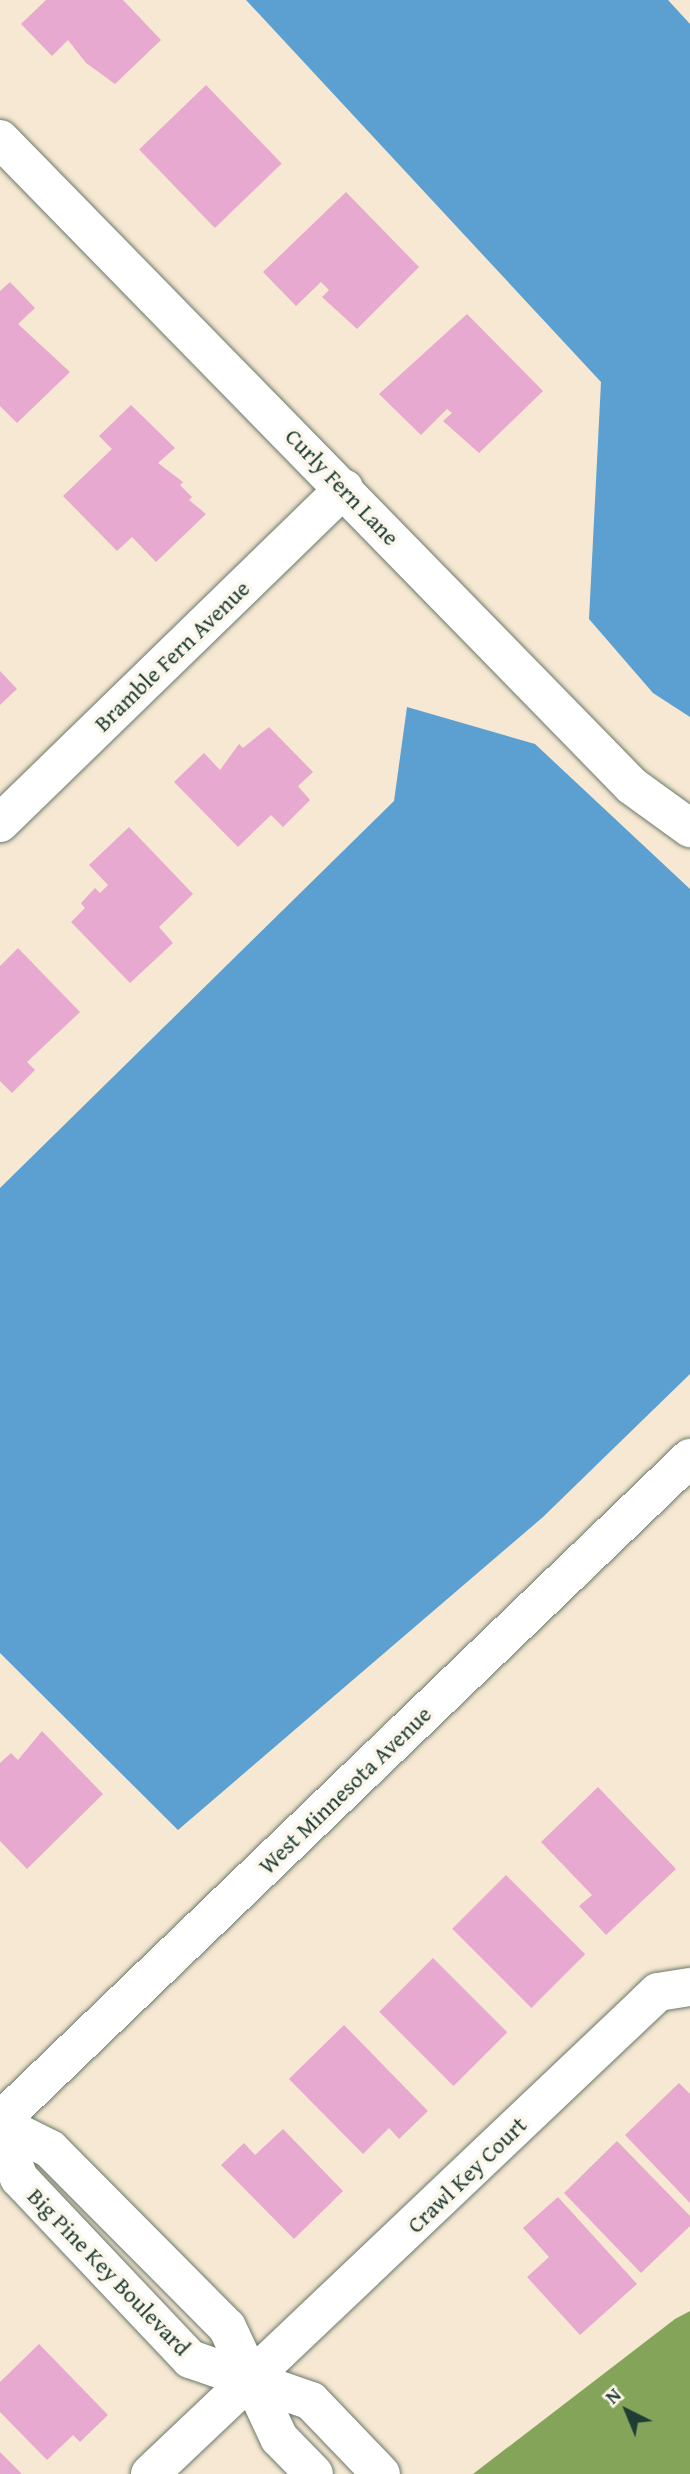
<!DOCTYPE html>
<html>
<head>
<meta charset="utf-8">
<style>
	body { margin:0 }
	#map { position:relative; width:690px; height:2474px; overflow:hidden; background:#f6e8d2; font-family:"Gentium Book Plus",serif }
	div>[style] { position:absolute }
	.forest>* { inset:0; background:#84a559 }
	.water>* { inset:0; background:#5ba0d0 }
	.building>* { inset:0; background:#e8a9d0; transform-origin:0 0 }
	.roads { filter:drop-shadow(0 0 2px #6a796b) drop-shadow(0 0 2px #6a796b) }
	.minor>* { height:38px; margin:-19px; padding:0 19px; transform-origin:19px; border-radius:19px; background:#fff }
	span { translate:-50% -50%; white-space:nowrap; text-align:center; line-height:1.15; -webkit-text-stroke:7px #fbf7ec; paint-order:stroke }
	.street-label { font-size:23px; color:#1f3d34 }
	.north { position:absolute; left:592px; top:2376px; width:70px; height:70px; -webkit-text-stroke:5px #fbf7ec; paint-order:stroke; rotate:317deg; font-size:19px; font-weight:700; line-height:28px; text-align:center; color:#1f3d34 }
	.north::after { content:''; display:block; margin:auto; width:24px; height:32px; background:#1f3d34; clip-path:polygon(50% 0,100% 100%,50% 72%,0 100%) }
</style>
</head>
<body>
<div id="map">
	<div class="forest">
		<div style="clip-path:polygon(690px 2311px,690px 2474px,473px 2474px,675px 2319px)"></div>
	</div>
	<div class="water">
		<div style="clip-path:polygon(246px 0,668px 0,690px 24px,690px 717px,653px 693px,589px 619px,601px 382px)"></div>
		<div style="clip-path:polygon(407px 707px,535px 744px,690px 889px,690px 1374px,543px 1517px,178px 1830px,0 1653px,0 1188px,394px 801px)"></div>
	</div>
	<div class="building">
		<div style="clip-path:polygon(46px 0,123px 0,161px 40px,115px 84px,86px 63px,68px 40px,52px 56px,21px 24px)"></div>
		<div style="left:206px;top:85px;width:109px;height:93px;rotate:46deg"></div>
		<div style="clip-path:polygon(346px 192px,419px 267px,357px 329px,322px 297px,329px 290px,321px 282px,296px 306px,263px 272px)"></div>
		<div style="clip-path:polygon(10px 282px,35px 308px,18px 324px,70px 372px,17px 423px,0 406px,0 291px)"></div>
		<div style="clip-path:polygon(467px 314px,543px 391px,479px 453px,443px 421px,452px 413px,447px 409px,421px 435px,379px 394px)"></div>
		<div style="clip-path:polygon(131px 405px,175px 448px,158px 463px,183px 482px,180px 485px,192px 497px,189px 500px,206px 514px,156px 562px,132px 537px,117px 551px,63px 496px,112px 449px,99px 436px)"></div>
		<div style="clip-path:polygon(0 671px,17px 689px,0 705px)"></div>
		<div style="clip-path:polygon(269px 727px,313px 772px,298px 786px,310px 800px,283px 827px,271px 815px,238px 847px,174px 782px,204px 753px,220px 770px,239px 744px,243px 748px)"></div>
		<div style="clip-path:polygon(129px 827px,193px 894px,159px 927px,173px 943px,130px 983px,71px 922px,85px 908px,81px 903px,95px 888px,100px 893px,108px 885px,89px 865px)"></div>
		<div style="clip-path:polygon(18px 948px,80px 1012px,27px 1062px,35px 1070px,12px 1093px,0 1081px,0 966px)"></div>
		<div style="clip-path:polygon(42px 1731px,103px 1794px,27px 1869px,0 1841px,0 1763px,11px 1753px,18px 1760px)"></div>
		<div style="clip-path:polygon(598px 1787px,676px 1869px,606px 1935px,579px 1906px,592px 1895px,541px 1842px)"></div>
		<div style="left:506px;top:1875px;width:112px;height:76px;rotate:45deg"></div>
		<div style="left:433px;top:1958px;width:105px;height:76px;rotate:45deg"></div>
		<div style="clip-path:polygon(344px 2025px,428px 2111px,399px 2139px,389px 2128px,363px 2154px,289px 2079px)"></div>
		<div style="clip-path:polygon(679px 2083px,690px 2094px,690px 2203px,625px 2135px)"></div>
		<div style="clip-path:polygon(283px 2129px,343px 2191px,294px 2239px,221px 2165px,244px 2143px,255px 2155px)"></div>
		<div style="clip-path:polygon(617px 2141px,690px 2216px,690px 2226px,641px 2273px,564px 2193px)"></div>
		<div style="clip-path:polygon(558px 2197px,637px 2284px,580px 2335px,527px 2277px,549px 2257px,523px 2228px)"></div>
		<div style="clip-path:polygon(39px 2344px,108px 2415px,80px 2442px,73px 2435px,47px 2460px,0 2412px,0 2382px)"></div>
		<div style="clip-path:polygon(0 2452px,22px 2474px,0 2474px)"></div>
	</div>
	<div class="roads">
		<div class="minor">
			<div style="left:0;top:139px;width:904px;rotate:45.67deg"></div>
			<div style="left:632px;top:786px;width:72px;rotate:35.9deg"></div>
			<div style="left:0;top:823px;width:480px;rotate:-44.2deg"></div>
			<div style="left:0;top:2121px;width:957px;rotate:-43.86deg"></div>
			<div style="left:0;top:2124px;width:56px;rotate:26.6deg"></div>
			<div style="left:50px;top:2149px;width:251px;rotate:45.2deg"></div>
			<div style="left:227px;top:2327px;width:123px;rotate:64.9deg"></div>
			<div style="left:279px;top:2438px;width:50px;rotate:45.8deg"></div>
			<div style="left:0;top:2129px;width:53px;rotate:68.8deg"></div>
			<div style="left:19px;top:2178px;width:249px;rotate:46.6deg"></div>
			<div style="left:190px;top:2359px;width:128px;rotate:19.1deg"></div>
			<div style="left:311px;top:2401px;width:101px;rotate:46.2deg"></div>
			<div style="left:150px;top:2474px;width:700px;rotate:-43.5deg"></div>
			<div style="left:658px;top:1992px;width:32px;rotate:-9deg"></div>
		</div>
	</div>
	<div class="street-label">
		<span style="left:342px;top:487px;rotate:46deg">Curly Fern Lane</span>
		<span style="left:172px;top:656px;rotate:-44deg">Bramble Fern Avenue</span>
		<span style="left:345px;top:1790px;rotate:-44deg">West Minnesota Avenue</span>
		<span style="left:467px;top:2175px;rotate:-44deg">Crawl Key Court</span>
		<span style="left:109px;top:2272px;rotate:46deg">Big Pine Key Boulevard</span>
	</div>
	<div class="north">N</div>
</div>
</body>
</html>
